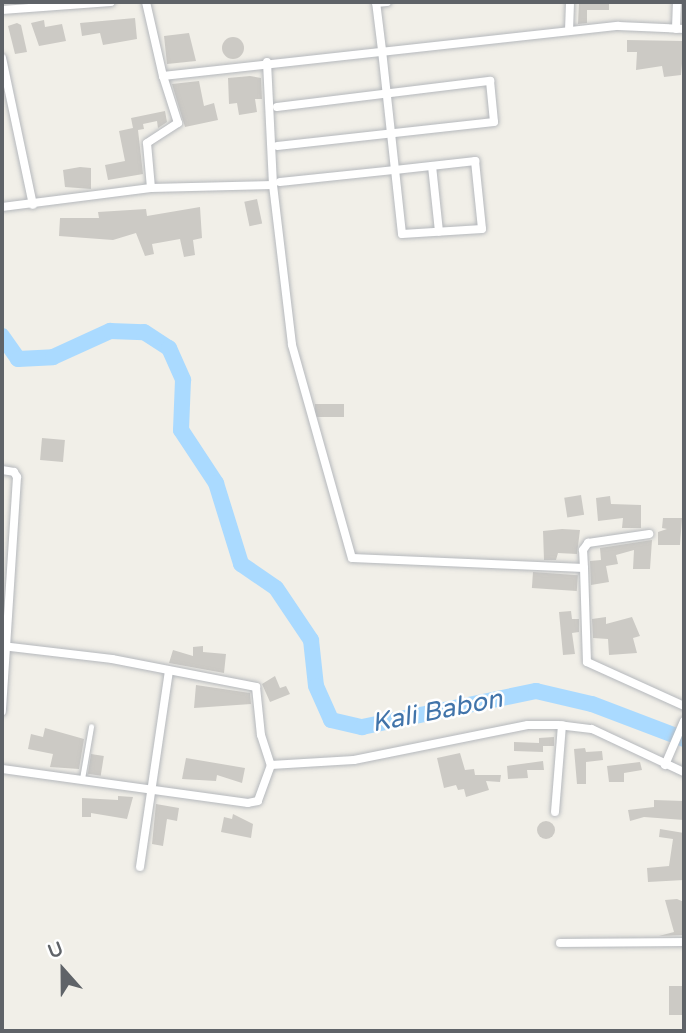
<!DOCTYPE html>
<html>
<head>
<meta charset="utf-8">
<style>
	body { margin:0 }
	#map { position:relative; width:686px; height:1033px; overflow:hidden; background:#f1efe8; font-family:"Varela Round",sans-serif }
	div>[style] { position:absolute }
	.river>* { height:16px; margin:-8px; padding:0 8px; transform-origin:8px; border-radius:8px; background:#aadaff }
	.building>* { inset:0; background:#cccac5; transform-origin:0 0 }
	.round { border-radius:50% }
	.roads { filter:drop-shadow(0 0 2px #b5b8bc) drop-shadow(0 0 2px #b5b8bc) }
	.lane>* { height:4.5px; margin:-2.25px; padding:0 2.25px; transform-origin:2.25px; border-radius:2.25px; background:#fff }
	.street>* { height:8px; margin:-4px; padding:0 4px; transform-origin:4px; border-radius:4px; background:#fff }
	span { translate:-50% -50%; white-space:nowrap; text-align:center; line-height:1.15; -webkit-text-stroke:5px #fff; paint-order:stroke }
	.water-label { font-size:26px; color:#4174aa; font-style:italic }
	.frame { position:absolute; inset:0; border:4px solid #5f6368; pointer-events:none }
	.north { position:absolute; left:28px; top:935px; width:70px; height:70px; -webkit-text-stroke:5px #fff; paint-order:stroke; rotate:339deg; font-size:19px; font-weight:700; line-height:28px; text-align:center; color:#5f6368 }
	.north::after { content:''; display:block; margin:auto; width:24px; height:32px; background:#5f6368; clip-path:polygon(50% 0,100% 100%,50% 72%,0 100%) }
</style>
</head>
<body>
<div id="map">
	<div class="river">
		<div style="left:2px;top:336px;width:28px;rotate:55deg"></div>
		<div style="left:18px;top:359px;width:35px;rotate:-3deg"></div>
		<div style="left:53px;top:357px;width:63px;rotate:-24.5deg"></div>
		<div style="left:110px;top:331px;width:34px;rotate:2deg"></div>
		<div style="left:144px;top:332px;width:30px;rotate:33deg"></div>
		<div style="left:169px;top:348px;width:35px;rotate:66deg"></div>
		<div style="left:183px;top:380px;width:50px;rotate:92.3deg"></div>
		<div style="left:181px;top:430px;width:64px;rotate:56.6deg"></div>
		<div style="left:216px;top:483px;width:85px;rotate:72.8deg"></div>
		<div style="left:241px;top:564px;width:42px;rotate:34.4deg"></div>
		<div style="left:276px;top:588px;width:63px;rotate:56.1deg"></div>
		<div style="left:311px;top:640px;width:46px;rotate:83.8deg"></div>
		<div style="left:316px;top:686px;width:37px;rotate:66deg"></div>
		<div style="left:331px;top:720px;width:32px;rotate:13deg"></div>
		<div style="left:362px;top:727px;width:178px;rotate:-11.7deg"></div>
		<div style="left:536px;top:691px;width:57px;rotate:13.1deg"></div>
		<div style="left:592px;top:704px;width:98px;rotate:20.8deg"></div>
	</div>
	<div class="building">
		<div style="clip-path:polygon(579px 2px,609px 2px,609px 10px,587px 10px,587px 23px,578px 24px)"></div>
		<div style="clip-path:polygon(135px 18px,137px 39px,103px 45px,100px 33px,82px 36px,80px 23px)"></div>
		<div style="clip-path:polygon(44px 20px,45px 27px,62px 24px,66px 41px,39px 46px,31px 23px)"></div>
		<div style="clip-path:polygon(17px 23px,21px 25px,27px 52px,15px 54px,8px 26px)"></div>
		<div style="clip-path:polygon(189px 33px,196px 61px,167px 64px,164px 36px)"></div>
		<div class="round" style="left:222px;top:37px;width:22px;height:22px"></div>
		<div style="clip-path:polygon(627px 40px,684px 41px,681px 75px,664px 77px,662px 66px,636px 70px,637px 52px,627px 52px)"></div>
		<div style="clip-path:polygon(250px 76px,261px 78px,262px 99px,255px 99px,257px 112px,239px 115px,237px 103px,229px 104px,228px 78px)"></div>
		<div style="clip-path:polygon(199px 81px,204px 106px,214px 103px,218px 120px,185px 127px,172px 84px)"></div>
		<div style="clip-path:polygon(165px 111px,167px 122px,158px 128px,157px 121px,143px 124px,144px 129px,138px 130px,143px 174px,108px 180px,105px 165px,125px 161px,119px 131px,133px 128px,131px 118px)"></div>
		<div style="clip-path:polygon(80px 167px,91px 168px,91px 189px,65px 187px,63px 170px)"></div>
		<div style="left:257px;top:199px;width:25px;height:13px;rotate:78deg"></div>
		<div style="clip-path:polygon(200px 207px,202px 238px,193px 240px,195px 255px,184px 257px,180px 239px,152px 244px,154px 254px,145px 256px,136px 233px,113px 240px,59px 236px,60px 218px,99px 218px,98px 212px,146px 209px,147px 216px)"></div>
		<div style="left:315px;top:404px;width:29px;height:13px"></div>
		<div style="left:42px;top:438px;width:23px;height:22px;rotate:5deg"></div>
		<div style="left:581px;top:495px;width:20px;height:17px;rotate:81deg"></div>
		<div style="clip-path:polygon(610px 496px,611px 504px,641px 505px,641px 528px,622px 528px,623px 518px,598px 521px,596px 498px)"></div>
		<div style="clip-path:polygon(663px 518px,682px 518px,680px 545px,658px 545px,658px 532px,667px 529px,662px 528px)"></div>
		<div style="clip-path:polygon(562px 529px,580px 530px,577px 554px,558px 553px,556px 560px,544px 560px,543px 531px)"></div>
		<div style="clip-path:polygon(652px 540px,650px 569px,633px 569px,634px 550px,616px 555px,618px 564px,606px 566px,609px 582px,591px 585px,590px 561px,601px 560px,600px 548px)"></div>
		<div style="left:533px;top:572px;width:45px;height:16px;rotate:4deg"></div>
		<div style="clip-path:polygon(571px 611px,572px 619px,579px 619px,579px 632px,572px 633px,575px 654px,563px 655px,559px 612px)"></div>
		<div style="clip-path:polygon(606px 617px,606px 624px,632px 617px,640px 636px,633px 638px,637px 653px,609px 655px,608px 639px,593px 638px,592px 619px)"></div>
		<div style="clip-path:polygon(203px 646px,203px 652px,226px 654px,224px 673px,169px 663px,173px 650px,193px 656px,193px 647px)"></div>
		<div style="clip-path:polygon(275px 676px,280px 688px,286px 686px,290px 694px,270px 702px,262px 684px)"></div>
		<div style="clip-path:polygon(196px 685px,250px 693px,251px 704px,194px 708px)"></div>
		<div style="clip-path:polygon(45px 728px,84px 739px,79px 769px,50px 767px,53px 754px,28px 749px,31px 734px,43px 737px)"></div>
		<div style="clip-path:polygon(554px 737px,554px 746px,543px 746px,543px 752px,514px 751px,514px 742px,539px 743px,539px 738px)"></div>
		<div style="clip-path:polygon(585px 748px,586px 752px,602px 751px,603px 760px,586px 762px,586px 784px,577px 784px,574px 749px)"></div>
		<div style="clip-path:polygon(460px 753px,465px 770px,474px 769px,475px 775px,501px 775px,500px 782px,486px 781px,489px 790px,466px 797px,464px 789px,458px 790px,456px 785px,444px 788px,437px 758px)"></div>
		<div style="left:91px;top:754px;width:13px;height:20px;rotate:9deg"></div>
		<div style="clip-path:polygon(186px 758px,245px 768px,242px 783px,217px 775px,216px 781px,182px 779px)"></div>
		<div style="clip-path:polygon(543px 761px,544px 770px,527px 770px,528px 778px,508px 779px,507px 766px)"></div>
		<div style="clip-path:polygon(640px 762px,642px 770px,624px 773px,624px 782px,609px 782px,607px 766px)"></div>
		<div style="clip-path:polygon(118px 796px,133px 797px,127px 819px,91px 813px,91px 817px,82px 817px,82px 798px,118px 800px)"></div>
		<div style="clip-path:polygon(654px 800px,684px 801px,684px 820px,644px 817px,630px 821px,628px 810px,654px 807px)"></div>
		<div style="clip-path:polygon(156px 804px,179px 808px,177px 821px,167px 819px,163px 846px,152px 844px)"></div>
		<div style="clip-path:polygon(233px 814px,253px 824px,251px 838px,221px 832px,224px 817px,232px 819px)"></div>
		<div class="round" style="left:537px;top:821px;width:18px;height:18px"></div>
		<div style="clip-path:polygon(660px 829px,684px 833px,684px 880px,648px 882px,647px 868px,669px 866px,673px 839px,659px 837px)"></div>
		<div style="clip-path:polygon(677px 899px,684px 902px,684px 935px,659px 936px,674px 932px,665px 900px)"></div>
		<div style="left:669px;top:986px;width:15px;height:29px"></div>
	</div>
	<div class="roads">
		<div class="lane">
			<div style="left:82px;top:779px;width:53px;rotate:-80.2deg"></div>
		</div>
		<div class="street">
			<div style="left:146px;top:2px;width:76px;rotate:77.1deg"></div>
			<div style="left:163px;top:76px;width:458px;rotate:-6.3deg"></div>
			<div style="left:618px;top:26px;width:66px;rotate:2.6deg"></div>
			<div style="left:376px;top:3px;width:11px;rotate:-5deg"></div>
			<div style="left:2px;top:10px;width:109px;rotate:-4.2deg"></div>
			<div style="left:676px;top:29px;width:27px;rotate:-88deg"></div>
			<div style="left:569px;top:31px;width:29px;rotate:-88deg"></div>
			<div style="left:2px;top:58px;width:150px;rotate:78.1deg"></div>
			<div style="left:267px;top:62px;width:123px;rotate:87.2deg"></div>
			<div style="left:273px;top:185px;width:161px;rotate:83.2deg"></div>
			<div style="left:292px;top:345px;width:221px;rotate:74.3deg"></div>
			<div style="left:352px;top:558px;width:232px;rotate:2.5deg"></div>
			<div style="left:584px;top:568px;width:18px;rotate:-93deg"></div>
			<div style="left:583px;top:550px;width:9px;rotate:-54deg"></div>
			<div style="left:588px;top:543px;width:62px;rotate:-8.4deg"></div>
			<div style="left:277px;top:107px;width:215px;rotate:-7deg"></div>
			<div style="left:490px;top:81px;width:41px;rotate:84.4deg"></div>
			<div style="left:494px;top:122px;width:218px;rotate:173.7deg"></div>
			<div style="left:432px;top:166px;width:66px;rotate:83.9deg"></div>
			<div style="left:280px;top:182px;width:116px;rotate:-6deg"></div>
			<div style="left:395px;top:170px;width:81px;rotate:-6.4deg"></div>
			<div style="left:475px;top:161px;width:68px;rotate:84.1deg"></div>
			<div style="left:482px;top:229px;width:80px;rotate:176.4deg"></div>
			<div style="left:402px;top:234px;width:64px;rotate:-96.2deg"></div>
			<div style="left:395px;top:170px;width:121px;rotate:-96.2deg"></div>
			<div style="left:382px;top:50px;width:48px;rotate:-97.1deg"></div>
			<div style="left:151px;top:188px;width:45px;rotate:-95.1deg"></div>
			<div style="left:147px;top:143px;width:37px;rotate:-33deg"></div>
			<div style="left:178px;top:123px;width:49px;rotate:-107.7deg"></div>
			<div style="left:2px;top:207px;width:150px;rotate:-7.3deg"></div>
			<div style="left:151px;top:188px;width:122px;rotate:-1.4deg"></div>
			<div style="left:2px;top:470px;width:12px;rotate:9deg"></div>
			<div style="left:14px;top:472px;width:6px;rotate:59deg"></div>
			<div style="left:17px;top:477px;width:235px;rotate:93.7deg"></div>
			<div style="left:584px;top:568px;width:94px;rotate:88.2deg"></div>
			<div style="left:587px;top:662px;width:107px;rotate:24.4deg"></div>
			<div style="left:2px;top:646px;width:111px;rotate:6.7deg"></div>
			<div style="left:112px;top:659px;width:147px;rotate:11deg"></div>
			<div style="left:256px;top:687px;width:48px;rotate:84.1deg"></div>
			<div style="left:261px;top:735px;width:32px;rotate:72deg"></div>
			<div style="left:271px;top:765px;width:38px;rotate:110deg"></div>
			<div style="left:258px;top:801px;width:10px;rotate:169deg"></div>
			<div style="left:248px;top:803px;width:248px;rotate:-172.1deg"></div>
			<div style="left:271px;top:765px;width:83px;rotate:-3.4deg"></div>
			<div style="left:354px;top:760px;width:177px;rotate:-11.4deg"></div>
			<div style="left:528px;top:725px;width:30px"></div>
			<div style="left:558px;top:725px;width:34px;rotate:7deg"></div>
			<div style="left:592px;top:729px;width:102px;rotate:25.1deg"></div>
			<div style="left:665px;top:765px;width:48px;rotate:-66.6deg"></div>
			<div style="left:555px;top:812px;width:87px;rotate:-85.4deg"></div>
			<div style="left:140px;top:867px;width:198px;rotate:-81.6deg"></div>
			<div style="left:560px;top:943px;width:124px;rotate:-0.5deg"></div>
		</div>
	</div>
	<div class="water-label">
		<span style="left:437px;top:711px;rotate:-11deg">Kali Babon</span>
	</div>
	<div class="frame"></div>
	<div class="north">U</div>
</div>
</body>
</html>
